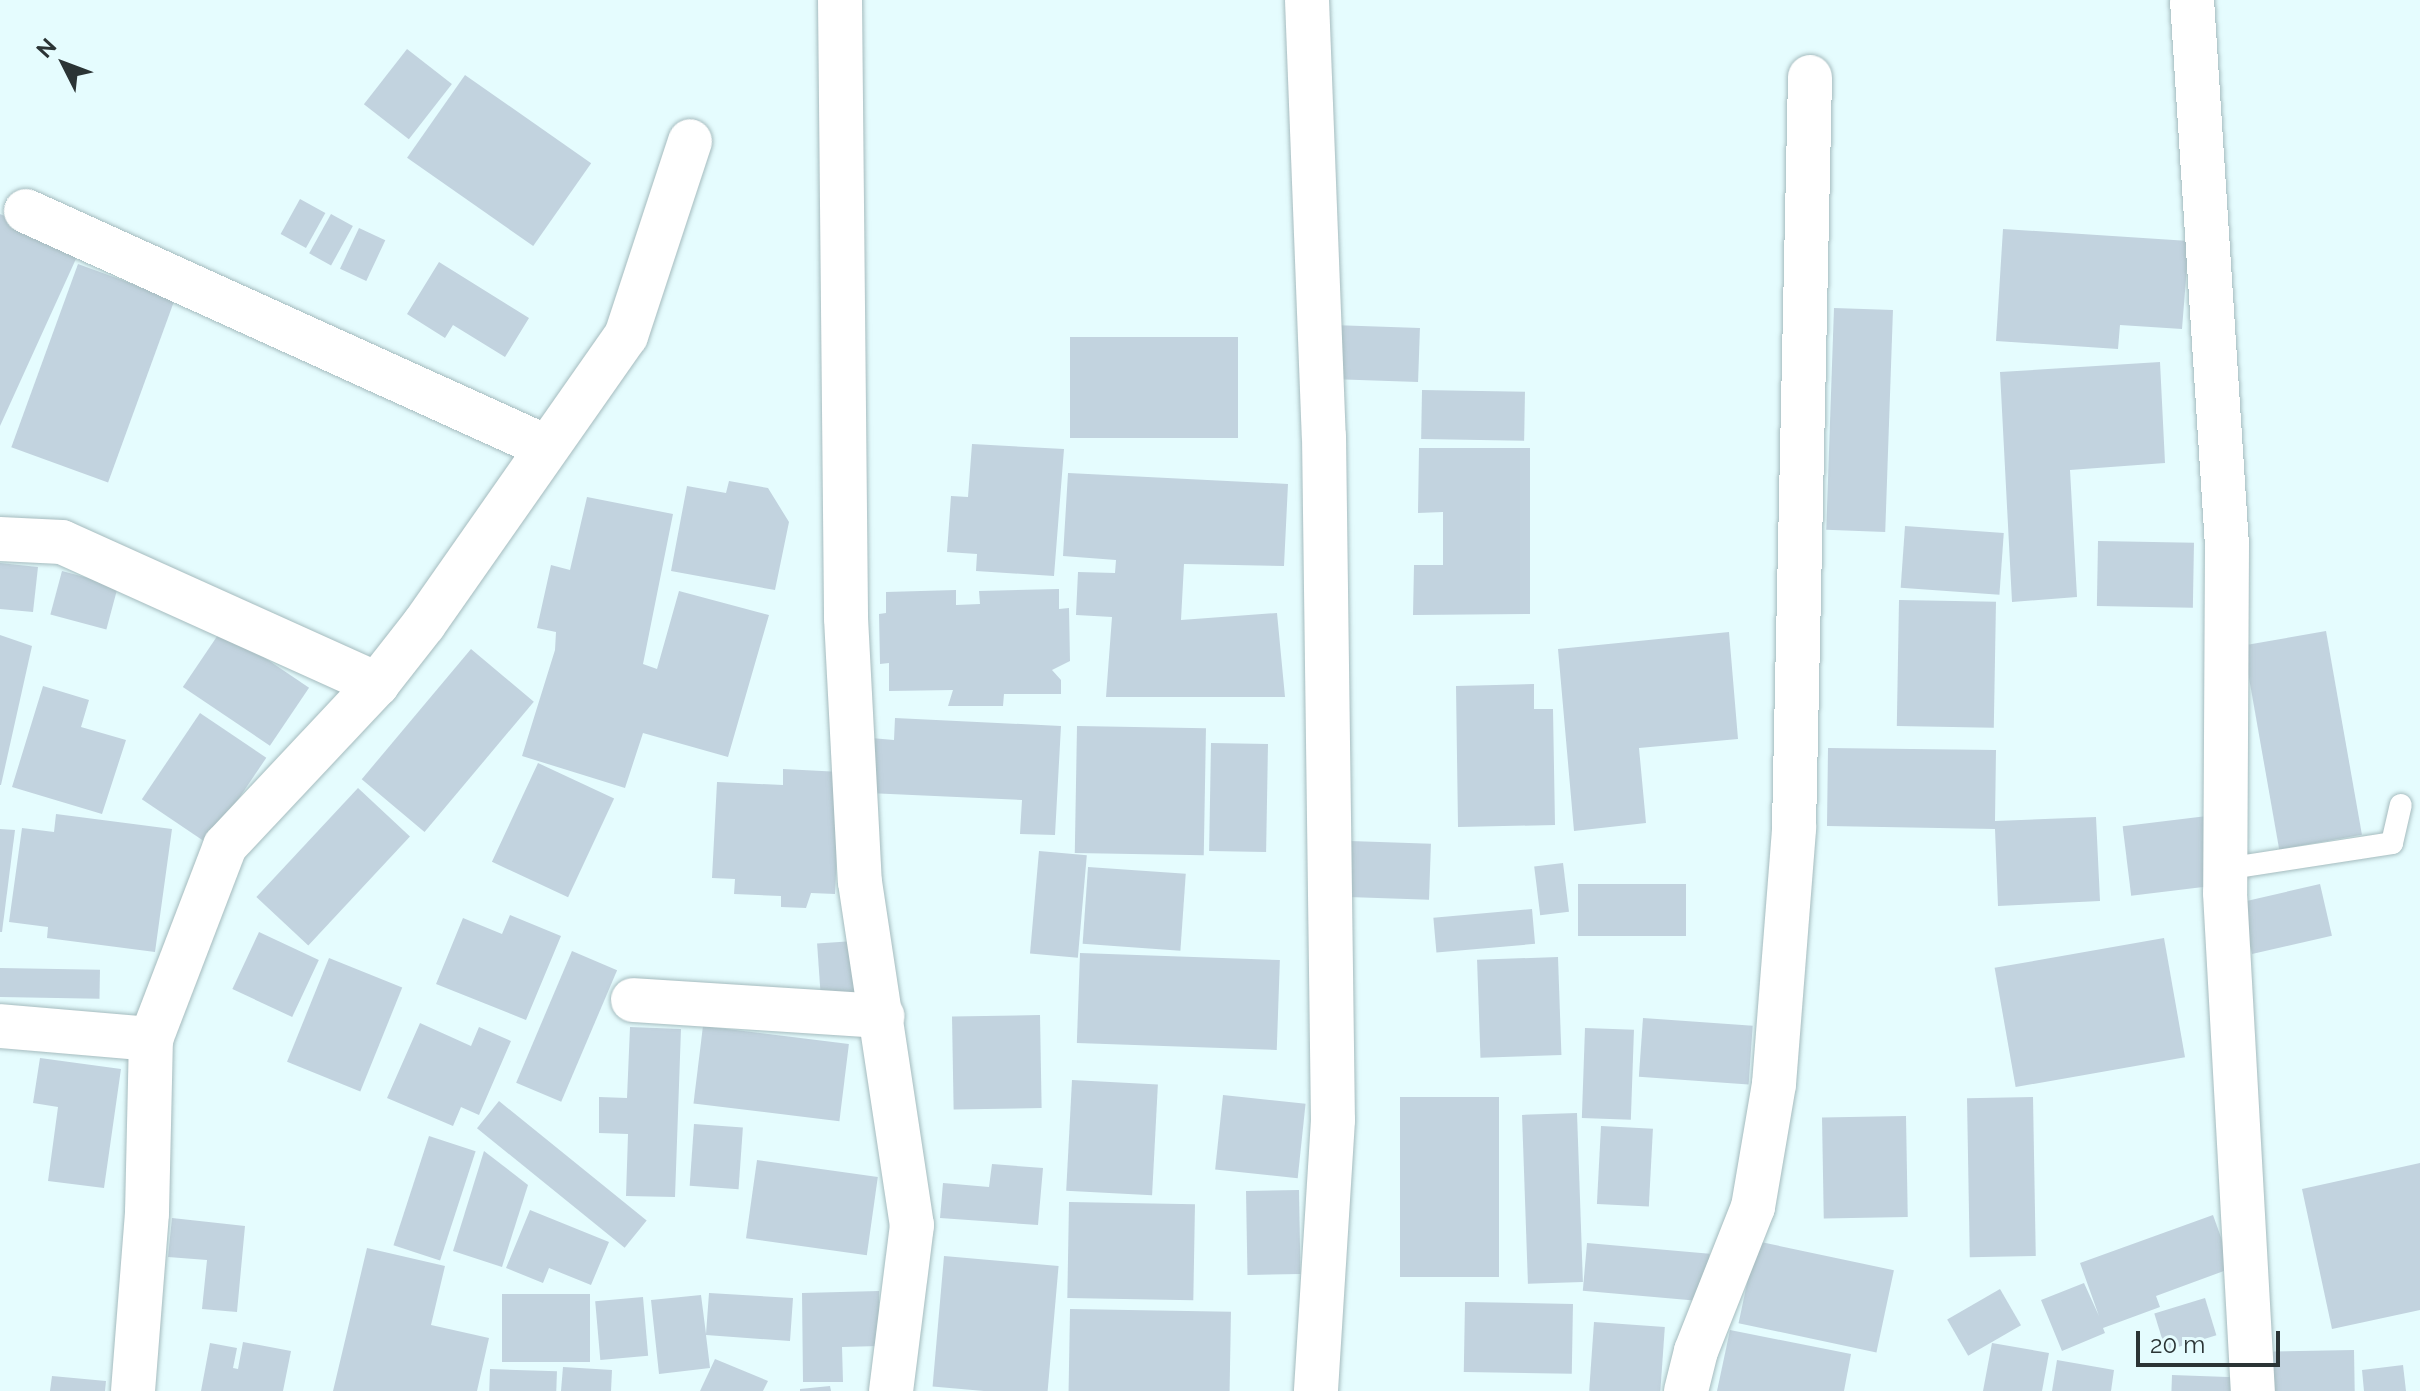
<!DOCTYPE html>
<html>
<head>
<meta charset="utf-8">
<style>
	body { margin:0 }
	#map { position:relative; width:2420px; height:1391px; overflow:hidden; background:#e5fcfe; font-family:Raleway,sans-serif }
	div>[style] { position:absolute }
	.building>* { inset:0; background:#c2d3df; transform-origin:0 0 }
	.roads { filter:drop-shadow(0 0 2px #a5bbbe) drop-shadow(0 0 2px #a5bbbe) }
	.service>* { height:22px; margin:-11px; padding:0 11px; transform-origin:11px; border-radius:11px; background:#fff }
	.minor>* { height:44px; margin:-22px; padding:0 22px; transform-origin:22px; border-radius:22px; background:#fff }
	span { translate:-50% -50%; white-space:nowrap; text-align:center; line-height:1.15; -webkit-text-stroke:6px #e5fcfe; paint-order:stroke }
	.north { position:absolute; left:24px; top:24px; width:80px; height:80px; -webkit-text-stroke:6px #e5fcfe; paint-order:stroke; rotate:312deg; font-size:22px; font-weight:700; line-height:32px; text-align:center; color:#2b3435 }
	.north::after { content:''; display:block; margin:auto; width:28px; height:36px; background:#2b3435; clip-path:polygon(50% 0,100% 100%,50% 72%,0 100%) }
	.scale { position:absolute; left:2136px; top:1331px; width:144px; height:36px; box-sizing:border-box; border:4px solid #2b3435; border-top:0; padding-left:10px; font-size:24px; line-height:28px; white-space:nowrap; color:#2b3435; -webkit-text-stroke:6px #e5fcfe; paint-order:stroke }
</style>
</head>
<body>
<div id="map">
	<div class="building">
		<div style="left:407px;top:49px;width:57px;height:70px;rotate:38deg"></div>
		<div style="left:465px;top:75px;width:154px;height:101px;rotate:35deg"></div>
		<div style="left:300px;top:199px;width:29px;height:40px;rotate:29deg"></div>
		<div style="clip-path:polygon(0 214px,80px 250px,0 426px)"></div>
		<div style="left:331px;top:214px;width:25px;height:45px;rotate:29deg"></div>
		<div style="left:359px;top:228px;width:29px;height:45px;rotate:25deg"></div>
		<div style="clip-path:polygon(2003px 229px,2189px 241px,2182px 329px,2120px 325px,2118px 349px,1996px 341px)"></div>
		<div style="clip-path:polygon(439px 262px,529px 318px,505px 357px,453px 325px,445px 338px,407px 314px)"></div>
		<div style="left:78px;top:264px;width:103px;height:195px;rotate:20deg"></div>
		<div style="left:1834px;top:308px;width:59px;height:222px;rotate:2deg"></div>
		<div style="left:1332px;top:325px;width:88px;height:54px;rotate:2deg"></div>
		<div style="left:1070px;top:337px;width:168px;height:101px"></div>
		<div style="clip-path:polygon(2160px 362px,2165px 463px,2070px 470px,2077px 597px,2012px 602px,2000px 372px)"></div>
		<div style="left:1422px;top:390px;width:103px;height:49px;rotate:1deg"></div>
		<div style="clip-path:polygon(972px 444px,1064px 449px,1054px 576px,976px 571px,977px 554px,947px 552px,951px 496px,968px 497px)"></div>
		<div style="clip-path:polygon(1419px 448px,1530px 448px,1530px 614px,1413px 615px,1414px 565px,1443px 565px,1443px 512px,1418px 513px)"></div>
		<div style="clip-path:polygon(1068px 473px,1288px 484px,1284px 566px,1184px 564px,1181px 620px,1277px 613px,1285px 697px,1106px 697px,1112px 617px,1076px 615px,1078px 572px,1115px 573px,1116px 560px,1063px 556px)"></div>
		<div style="clip-path:polygon(729px 481px,768px 488px,789px 522px,775px 590px,671px 571px,687px 486px,726px 493px)"></div>
		<div style="clip-path:polygon(587px 497px,673px 514px,643px 664px,657px 669px,679px 591px,769px 615px,728px 757px,643px 733px,625px 788px,522px 756px,555px 650px,556px 632px,537px 628px,551px 565px,570px 570px)"></div>
		<div style="left:1905px;top:526px;width:99px;height:62px;rotate:4deg"></div>
		<div style="left:2098px;top:541px;width:96px;height:65px;rotate:1deg"></div>
		<div style="clip-path:polygon(0 563px,38px 567px,33px 612px,0 609px)"></div>
		<div style="left:62px;top:571px;width:58px;height:45px;rotate:15deg"></div>
		<div style="clip-path:polygon(1059px 589px,1059px 609px,1069px 608px,1070px 661px,1052px 670px,1061px 680px,1061px 694px,1004px 694px,1003px 706px,948px 706px,953px 690px,889px 691px,889px 663px,880px 664px,879px 614px,886px 613px,886px 592px,956px 590px,956px 605px,980px 604px,979px 591px)"></div>
		<div style="left:1899px;top:600px;width:97px;height:126px;rotate:1deg"></div>
		<div style="left:222px;top:629px;width:105px;height:70px;rotate:34deg"></div>
		<div style="left:2326px;top:631px;width:207px;height:84px;rotate:80deg"></div>
		<div style="clip-path:polygon(1729px 632px,1738px 739px,1639px 748px,1646px 823px,1574px 831px,1558px 649px)"></div>
		<div style="clip-path:polygon(0 635px,32px 646px,1px 785px,0 785px)"></div>
		<div style="left:471px;top:649px;width:82px;height:170px;rotate:40deg"></div>
		<div style="clip-path:polygon(1534px 684px,1534px 709px,1553px 709px,1555px 825px,1458px 827px,1456px 686px)"></div>
		<div style="clip-path:polygon(43px 686px,89px 700px,81px 727px,126px 740px,102px 814px,12px 787px)"></div>
		<div style="left:200px;top:713px;width:80px;height:104px;rotate:34deg"></div>
		<div style="clip-path:polygon(895px 718px,1061px 726px,1055px 835px,1020px 834px,1022px 800px,868px 793px,871px 738px,894px 740px)"></div>
		<div style="left:1077px;top:726px;width:129px;height:127px;rotate:1deg"></div>
		<div style="left:1211px;top:743px;width:57px;height:108px;rotate:1deg"></div>
		<div style="clip-path:polygon(1828px 748px,1996px 750px,1995px 821px,2096px 817px,2100px 901px,1998px 906px,1995px 829px,1827px 826px)"></div>
		<div style="left:538px;top:763px;width:84px;height:109px;rotate:25deg"></div>
		<div style="clip-path:polygon(783px 769px,841px 772px,835px 894px,811px 893px,806px 908px,781px 907px,781px 896px,734px 894px,735px 879px,712px 878px,717px 782px,783px 785px)"></div>
		<div style="left:358px;top:788px;width:71px;height:149px;rotate:43deg"></div>
		<div style="clip-path:polygon(56px 814px,172px 829px,155px 952px,47px 938px,48px 927px,9px 922px,22px 828px,54px 832px)"></div>
		<div style="left:2207px;top:816px;width:70px;height:85px;rotate:83deg"></div>
		<div style="clip-path:polygon(0 829px,15px 830px,2px 932px,0 932px)"></div>
		<div style="left:1350px;top:841px;width:81px;height:56px;rotate:2deg"></div>
		<div style="left:1039px;top:851px;width:48px;height:103px;rotate:5deg"></div>
		<div style="left:1563px;top:863px;width:49px;height:29px;rotate:83deg"></div>
		<div style="left:1088px;top:867px;width:98px;height:77px;rotate:4deg"></div>
		<div style="left:1686px;top:884px;width:52px;height:108px;rotate:90deg"></div>
		<div style="left:2320px;top:884px;width:53px;height:82px;rotate:77deg"></div>
		<div style="left:1532px;top:909px;width:35px;height:99px;rotate:85deg"></div>
		<div style="clip-path:polygon(510px 915px,561px 936px,526px 1020px,436px 984px,463px 918px,502px 934px)"></div>
		<div style="left:259px;top:932px;width:66px;height:63px;rotate:25deg"></div>
		<div style="left:2164px;top:938px;width:121px;height:172px;rotate:80deg"></div>
		<div style="left:854px;top:941px;width:60px;height:37px;rotate:86deg"></div>
		<div style="left:572px;top:951px;width:49px;height:143px;rotate:23deg"></div>
		<div style="left:1080px;top:953px;width:200px;height:90px;rotate:2deg"></div>
		<div style="left:1558px;top:957px;width:98px;height:81px;rotate:88deg"></div>
		<div style="left:329px;top:958px;width:79px;height:112px;rotate:22deg"></div>
		<div style="left:0;top:968px;width:100px;height:29px;rotate:1deg"></div>
		<div style="left:1040px;top:1015px;width:93px;height:88px;rotate:89deg"></div>
		<div style="left:1643px;top:1018px;width:110px;height:59px;rotate:4deg"></div>
		<div style="clip-path:polygon(420px 1023px,471px 1046px,479px 1027px,511px 1041px,479px 1115px,461px 1107px,453px 1126px,387px 1098px)"></div>
		<div style="left:703px;top:1026px;width:147px;height:78px;rotate:7deg"></div>
		<div style="clip-path:polygon(630px 1027px,681px 1029px,675px 1197px,626px 1196px,628px 1134px,599px 1133px,599px 1097px,627px 1098px)"></div>
		<div style="left:1585px;top:1028px;width:49px;height:90px;rotate:2deg"></div>
		<div style="clip-path:polygon(40px 1058px,121px 1069px,104px 1188px,48px 1181px,58px 1107px,33px 1103px)"></div>
		<div style="left:1072px;top:1080px;width:86px;height:111px;rotate:3deg"></div>
		<div style="left:1223px;top:1095px;width:83px;height:75px;rotate:6deg"></div>
		<div style="left:1400px;top:1097px;width:99px;height:180px"></div>
		<div style="left:2033px;top:1097px;width:159px;height:66px;rotate:89deg"></div>
		<div style="left:499px;top:1101px;width:190px;height:35px;rotate:39deg"></div>
		<div style="left:1577px;top:1113px;width:169px;height:55px;rotate:88deg"></div>
		<div style="left:1906px;top:1116px;width:101px;height:84px;rotate:89deg"></div>
		<div style="left:694px;top:1124px;width:49px;height:62px;rotate:4deg"></div>
		<div style="left:1601px;top:1126px;width:52px;height:78px;rotate:3deg"></div>
		<div style="left:429px;top:1136px;width:49px;height:115px;rotate:18deg"></div>
		<div style="clip-path:polygon(484px 1151px,528px 1185px,502px 1267px,453px 1251px)"></div>
		<div style="left:757px;top:1160px;width:122px;height:79px;rotate:8deg"></div>
		<div style="clip-path:polygon(2420px 1163px,2420px 1310px,2332px 1329px,2302px 1189px)"></div>
		<div style="clip-path:polygon(992px 1164px,1043px 1168px,1038px 1225px,940px 1218px,943px 1183px,989px 1187px)"></div>
		<div style="left:1299px;top:1190px;width:84px;height:53px;rotate:89deg"></div>
		<div style="left:1069px;top:1202px;width:126px;height:96px;rotate:1deg"></div>
		<div style="clip-path:polygon(530px 1210px,609px 1242px,591px 1285px,549px 1268px,543px 1283px,506px 1268px)"></div>
		<div style="clip-path:polygon(2213px 1215px,2232px 1268px,2156px 1296px,2160px 1307px,2103px 1328px,2105px 1333px,2062px 1351px,2041px 1300px,2084px 1283px,2099px 1316px,2080px 1263px)"></div>
		<div style="clip-path:polygon(172px 1218px,245px 1226px,237px 1312px,202px 1309px,207px 1260px,168px 1257px)"></div>
		<div style="left:1756px;top:1241px;width:141px;height:84px;rotate:12deg"></div>
		<div style="left:1587px;top:1243px;width:123px;height:48px;rotate:5deg"></div>
		<div style="clip-path:polygon(367px 1248px,445px 1266px,431px 1325px,489px 1338px,477px 1391px,333px 1391px)"></div>
		<div style="left:944px;top:1256px;width:115px;height:131px;rotate:5deg"></div>
		<div style="left:2000px;top:1289px;width:42px;height:61px;rotate:60deg"></div>
		<div style="clip-path:polygon(879px 1291px,879px 1346px,842px 1347px,843px 1382px,803px 1382px,802px 1293px)"></div>
		<div style="clip-path:polygon(709px 1293px,793px 1298px,790px 1341px,706px 1335px,710px 1368px,659px 1374px,651px 1300px,701px 1295px,706px 1334px)"></div>
		<div style="left:590px;top:1294px;width:68px;height:88px;rotate:90deg"></div>
		<div style="left:643px;top:1297px;width:59px;height:48px;rotate:85deg"></div>
		<div style="left:2205px;top:1298px;width:39px;height:53px;rotate:73deg"></div>
		<div style="left:1465px;top:1302px;width:108px;height:70px;rotate:1deg"></div>
		<div style="left:1070px;top:1309px;width:161px;height:82px;rotate:1deg"></div>
		<div style="left:1594px;top:1322px;width:71px;height:69px;rotate:4deg"></div>
		<div style="clip-path:polygon(1730px 1330px,1851px 1354px,1844px 1391px,1717px 1391px)"></div>
		<div style="clip-path:polygon(243px 1342px,291px 1351px,283px 1391px,201px 1391px,210px 1343px,237px 1348px,233px 1368px,238px 1369px)"></div>
		<div style="clip-path:polygon(1992px 1343px,2049px 1353px,2042px 1391px,1983px 1391px)"></div>
		<div style="left:2354px;top:1350px;width:41px;height:81px;rotate:89deg"></div>
		<div style="clip-path:polygon(715px 1359px,768px 1381px,763px 1391px,700px 1391px)"></div>
		<div style="clip-path:polygon(2057px 1360px,2114px 1370px,2111px 1391px,2052px 1391px)"></div>
		<div style="clip-path:polygon(2403px 1365px,2406px 1391px,2364px 1391px,2362px 1370px)"></div>
		<div style="clip-path:polygon(563px 1367px,612px 1370px,611px 1391px,561px 1391px)"></div>
		<div style="left:490px;top:1369px;width:67px;height:22px;rotate:2deg"></div>
		<div style="left:2172px;top:1375px;width:70px;height:16px;rotate:2deg"></div>
		<div style="clip-path:polygon(52px 1376px,106px 1381px,105px 1391px,50px 1391px)"></div>
		<div style="clip-path:polygon(830px 1386px,831px 1391px,800px 1391px,800px 1389px)"></div>
	</div>
	<div class="roads">
		<div class="service">
			<div style="left:2225px;top:869px;width:169px;rotate:-8.8deg"></div>
			<div style="left:2392px;top:843px;width:39px;rotate:-77deg"></div>
		</div>
		<div class="minor">
			<div style="left:840px;top:0;width:618px;rotate:89.44deg"></div>
			<div style="left:846px;top:618px;width:264px;rotate:87deg"></div>
			<div style="left:860px;top:882px;width:347px;rotate:81.4deg"></div>
			<div style="left:912px;top:1225px;width:167px;rotate:97.2deg"></div>
			<div style="left:1307px;top:0;width:436px;rotate:87.8deg"></div>
			<div style="left:1324px;top:436px;width:684px;rotate:89.25deg"></div>
			<div style="left:1333px;top:1120px;width:272px;rotate:93.6deg"></div>
			<div style="left:2192px;top:0;width:547px;rotate:86.33deg"></div>
			<div style="left:2227px;top:546px;width:347px;rotate:90.3deg"></div>
			<div style="left:2225px;top:893px;width:499px;rotate:86.8deg"></div>
			<div style="left:26px;top:211px;width:569px;rotate:24.4deg"></div>
			<div style="left:0;top:539px;width:62px;rotate:2.8deg"></div>
			<div style="left:62px;top:542px;width:346px;rotate:24.3deg"></div>
			<div style="left:633px;top:1000px;width:250px;rotate:3.7deg"></div>
			<div style="left:0;top:1026px;width:152px;rotate:4.9deg"></div>
			<div style="left:133px;top:1391px;width:179px;rotate:-85.5deg"></div>
			<div style="left:147px;top:1213px;width:174px;rotate:-88.7deg"></div>
			<div style="left:151px;top:1039px;width:207px;rotate:-69deg"></div>
			<div style="left:225px;top:846px;width:222px;rotate:-46.8deg"></div>
			<div style="left:377px;top:684px;width:76px;rotate:-51.9deg"></div>
			<div style="left:424px;top:624px;width:352px;rotate:-55deg"></div>
			<div style="left:626px;top:336px;width:205px;rotate:-71.8deg"></div>
			<div style="left:1686px;top:1391px;width:41px;rotate:-76deg"></div>
			<div style="left:1696px;top:1351px;width:155px;rotate:-68.4deg"></div>
			<div style="left:1753px;top:1207px;width:125px;rotate:-80.3deg"></div>
			<div style="left:1774px;top:1084px;width:257px;rotate:-85.5deg"></div>
			<div style="left:1794px;top:828px;width:751px;rotate:-88.78deg"></div>
		</div>
	</div>
	<div class="north">N</div>
	<div class="scale">20 m</div>
</div>
</body>
</html>
